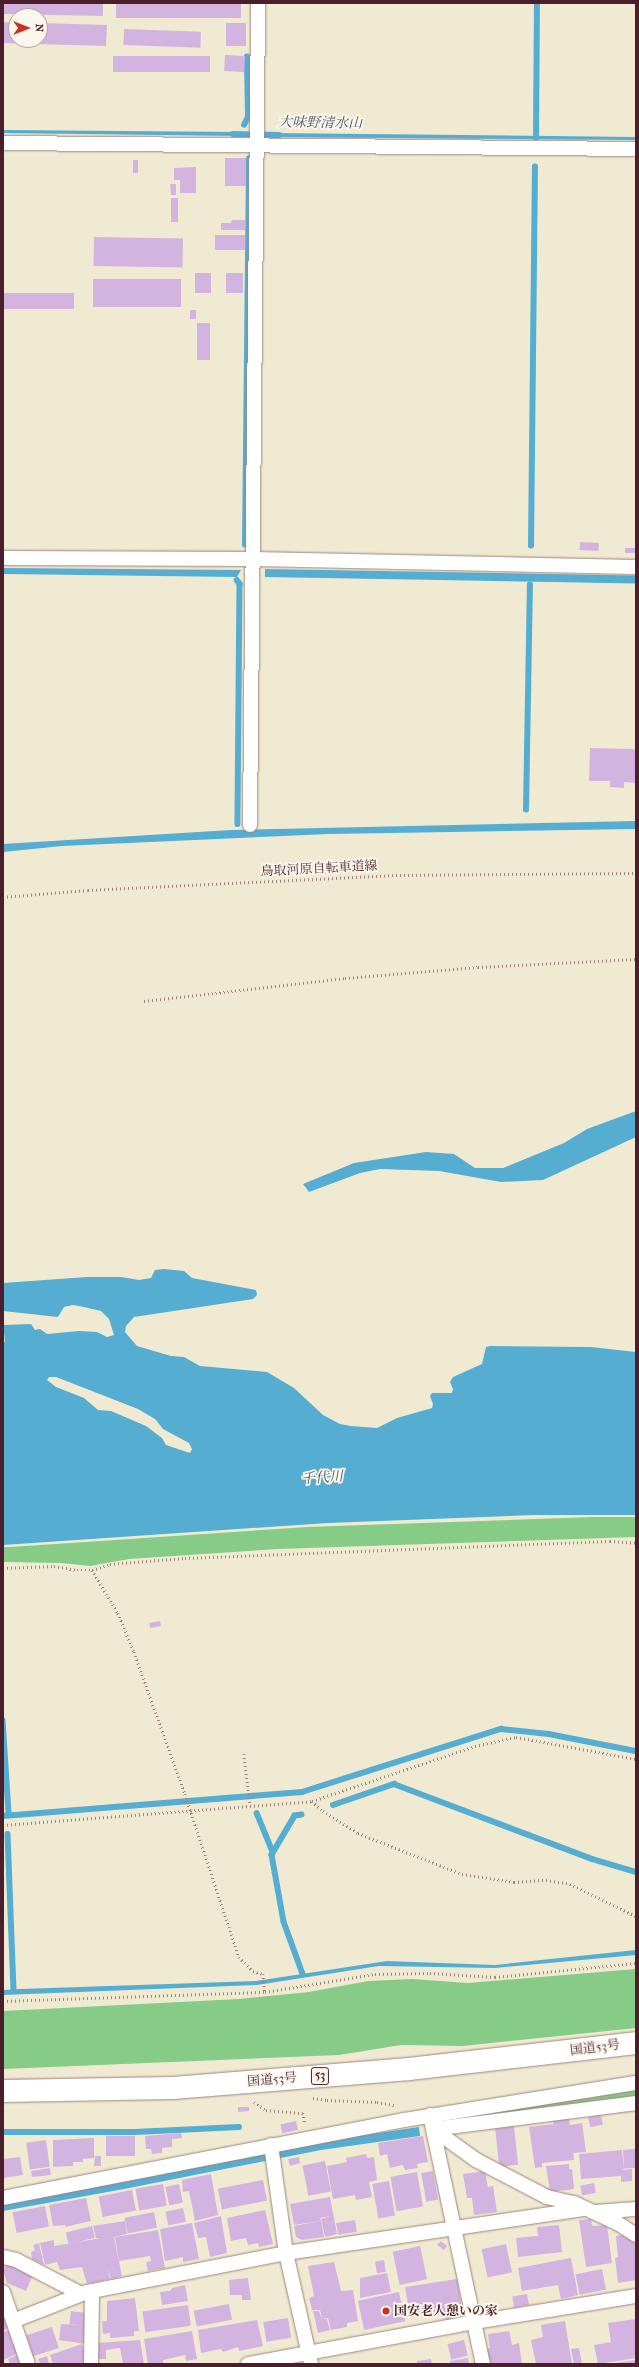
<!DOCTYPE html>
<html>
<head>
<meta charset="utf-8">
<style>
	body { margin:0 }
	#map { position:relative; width:639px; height:2367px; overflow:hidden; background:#f1ead2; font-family:"IM FELL French Canon","Noto Serif JP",serif }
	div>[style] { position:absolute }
	.green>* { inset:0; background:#87cc86 }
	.water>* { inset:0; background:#55add2; transform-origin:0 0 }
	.stream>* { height:5.5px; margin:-2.75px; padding:0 2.75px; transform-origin:2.75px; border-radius:2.75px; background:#55add2 }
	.building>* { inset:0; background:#d3b4e0; transform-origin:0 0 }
	.path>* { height:2.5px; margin-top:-1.25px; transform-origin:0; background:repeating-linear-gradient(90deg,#9e847e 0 1px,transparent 0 4px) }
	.roads { filter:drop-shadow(0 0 1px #9e847e) drop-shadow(0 0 1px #9e847e) }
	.minor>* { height:14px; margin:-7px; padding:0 7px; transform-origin:7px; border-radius:7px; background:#fff }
	.trunk>* { height:22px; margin:-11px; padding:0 11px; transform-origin:11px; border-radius:11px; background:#fff }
	.dots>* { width:11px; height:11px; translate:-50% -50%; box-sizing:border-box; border:2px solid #fbf7ec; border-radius:50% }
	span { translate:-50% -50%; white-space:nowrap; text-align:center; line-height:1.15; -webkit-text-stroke:3.5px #fbf7ec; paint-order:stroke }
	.shield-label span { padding:1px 3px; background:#fbf7ec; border:1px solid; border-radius:3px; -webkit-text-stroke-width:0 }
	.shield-label { font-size:12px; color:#4a1f2b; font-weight:700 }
	.street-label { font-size:13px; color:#4a1f2b }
	.poi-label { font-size:13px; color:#4a1f2b; font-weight:700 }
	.left { translate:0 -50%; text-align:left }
	.water-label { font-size:14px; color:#4e586e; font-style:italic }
	.frame { position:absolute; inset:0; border:4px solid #4a1f2b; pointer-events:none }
	.north { position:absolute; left:8px; top:8px; width:40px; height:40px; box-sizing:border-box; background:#fbf7ec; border:1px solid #b4a19f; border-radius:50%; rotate:90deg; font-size:11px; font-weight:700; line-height:16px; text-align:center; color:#4a1f2b }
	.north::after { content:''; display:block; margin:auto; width:14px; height:18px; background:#c8321e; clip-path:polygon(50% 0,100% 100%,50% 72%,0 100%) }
</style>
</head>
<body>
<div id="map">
	<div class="green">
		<div style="clip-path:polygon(592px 1517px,636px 1517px,636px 1537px,277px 1549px,129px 1559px,90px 1566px,61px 1563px,3px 1562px,3px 1547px,11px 1547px,307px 1527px)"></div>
		<div style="clip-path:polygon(636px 1969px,636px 2028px,463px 2046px,401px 2045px,339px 2055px,3px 2069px,3px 2011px,239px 1999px,309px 1992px,368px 1981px,412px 1979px,468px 1983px)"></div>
		<div style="clip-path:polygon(636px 2088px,636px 2096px,446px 2119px)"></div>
	</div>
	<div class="water">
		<div style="clip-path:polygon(3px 130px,241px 132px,241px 136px,3px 133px)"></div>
		<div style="clip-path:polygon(271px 133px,636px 137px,636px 140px,271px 137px)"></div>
		<div style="clip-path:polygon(3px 568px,241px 570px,237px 577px,3px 574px)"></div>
		<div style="left:265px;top:569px;width:371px;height:8px;rotate:1deg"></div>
		<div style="clip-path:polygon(636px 821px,636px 829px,329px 834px,62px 846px,3px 852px,3px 844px,231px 830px)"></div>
		<div style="clip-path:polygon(636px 1111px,636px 1137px,543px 1180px,501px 1182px,439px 1171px,380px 1169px,360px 1173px,309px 1192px,303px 1184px,354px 1163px,426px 1152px,454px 1154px,475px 1168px,503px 1168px,564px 1143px,587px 1129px)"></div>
		<div style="clip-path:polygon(evenodd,164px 1269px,184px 1271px,192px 1278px,256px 1290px,257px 1295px,253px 1299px,134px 1317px,126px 1326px,125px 1332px,137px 1346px,171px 1356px,184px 1357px,200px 1366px,267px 1372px,294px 1388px,323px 1415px,340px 1424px,351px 1426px,377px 1428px,397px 1418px,432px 1408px,433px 1404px,430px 1396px,432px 1393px,452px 1393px,453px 1389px,450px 1382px,453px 1377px,482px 1364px,486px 1347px,490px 1346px,591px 1347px,636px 1352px,636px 1515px,533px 1515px,328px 1523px,3px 1545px,3px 1344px,5px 1341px,3px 1325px,31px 1324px,35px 1330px,40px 1329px,47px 1334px,79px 1331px,97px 1332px,107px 1337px,114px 1335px,109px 1319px,101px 1311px,84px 1307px,73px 1305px,64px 1307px,58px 1317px,3px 1311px,3px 1283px,87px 1277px,121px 1277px,139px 1280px,151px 1278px,155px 1270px,164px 1269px,49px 1377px,56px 1377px,138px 1409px,155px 1419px,163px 1429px,189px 1443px,192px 1449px,190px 1453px,166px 1445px,162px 1438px,146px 1426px,111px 1411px,98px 1410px,84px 1398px,56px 1387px,47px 1380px,49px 1377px)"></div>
		<div style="clip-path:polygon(636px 1950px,636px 1955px,495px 1968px,379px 1966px,257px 1985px,3px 1995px,3px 1990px,20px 1989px,256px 1981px,387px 1961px,495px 1965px)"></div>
		<div style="clip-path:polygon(419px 2127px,420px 2136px,321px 2150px,124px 2189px,3px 2211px,3px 2202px,143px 2178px,311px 2143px)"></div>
	</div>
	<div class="stream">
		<div style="left:244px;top:125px;width:9px;rotate:-63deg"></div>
		<div style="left:248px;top:117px;width:60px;rotate:-91deg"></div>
		<div style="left:233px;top:134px;width:46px;rotate:1.2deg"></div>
		<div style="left:536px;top:138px;width:135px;rotate:-89.6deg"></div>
		<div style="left:245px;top:545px;width:386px;rotate:-89.4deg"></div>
		<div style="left:531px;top:546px;width:379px;rotate:-89.4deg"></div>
		<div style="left:237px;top:580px;width:5px;rotate:53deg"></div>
		<div style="left:240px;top:584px;width:240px;rotate:90.5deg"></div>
		<div style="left:526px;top:810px;width:225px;rotate:-89deg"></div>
		<div style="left:3px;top:1720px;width:93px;rotate:86.3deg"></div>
		<div style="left:333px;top:1805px;width:65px;rotate:-19deg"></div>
		<div style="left:394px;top:1784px;width:212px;rotate:20.7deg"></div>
		<div style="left:592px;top:1859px;width:46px;rotate:16.5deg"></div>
		<div style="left:257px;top:1813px;width:42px;rotate:67.7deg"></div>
		<div style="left:302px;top:1815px;width:7px;rotate:172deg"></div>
		<div style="left:295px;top:1816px;width:45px;rotate:120.5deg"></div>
		<div style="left:272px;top:1855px;width:68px;rotate:79.8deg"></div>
		<div style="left:284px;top:1922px;width:55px;rotate:69.9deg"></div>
		<div style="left:3px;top:1816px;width:300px;rotate:-4.6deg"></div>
		<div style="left:302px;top:1792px;width:209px;rotate:-17.6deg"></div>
		<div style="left:501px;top:1729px;width:48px;rotate:5.9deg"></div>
		<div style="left:549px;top:1734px;width:89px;rotate:11.1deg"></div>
		<div style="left:8px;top:1834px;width:154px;rotate:87.8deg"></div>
		<div style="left:3px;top:2132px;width:132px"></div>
		<div style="left:135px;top:2132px;width:104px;rotate:-2.8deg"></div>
	</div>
	<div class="building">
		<div style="clip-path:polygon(3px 3px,103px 3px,103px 16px,3px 14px)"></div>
		<div style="left:116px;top:3px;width:125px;height:15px"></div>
		<div style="clip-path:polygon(3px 22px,16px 23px,16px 40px,40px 40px,40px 23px,107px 25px,106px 46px,3px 43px)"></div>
		<div style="left:226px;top:23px;width:20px;height:23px"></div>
		<div style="left:124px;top:29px;width:77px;height:16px;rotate:2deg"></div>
		<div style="left:225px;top:55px;width:20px;height:16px;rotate:3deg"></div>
		<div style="left:113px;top:56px;width:97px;height:16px"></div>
		<div style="left:225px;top:158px;width:21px;height:28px"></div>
		<div style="left:133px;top:160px;width:5px;height:13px"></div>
		<div style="clip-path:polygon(196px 167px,196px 193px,180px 193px,180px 180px,174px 180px,174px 168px)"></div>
		<div style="clip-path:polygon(170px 184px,176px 184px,176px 195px,171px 195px)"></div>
		<div style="left:171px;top:198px;width:7px;height:24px"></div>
		<div style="clip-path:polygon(232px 220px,245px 220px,245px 230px,221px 230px,221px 223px,231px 223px)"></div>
		<div style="left:215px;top:235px;width:30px;height:15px"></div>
		<div style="left:94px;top:237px;width:89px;height:29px;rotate:1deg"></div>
		<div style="left:195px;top:273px;width:16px;height:20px"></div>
		<div style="left:226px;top:273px;width:17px;height:20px"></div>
		<div style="left:93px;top:279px;width:88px;height:28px"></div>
		<div style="left:3px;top:293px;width:71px;height:16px"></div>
		<div style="left:190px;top:310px;width:6px;height:9px"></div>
		<div style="left:197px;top:323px;width:13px;height:37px"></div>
		<div style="left:580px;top:542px;width:19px;height:8px;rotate:3deg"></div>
		<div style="left:625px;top:548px;width:11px;height:5px"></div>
		<div style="clip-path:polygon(590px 748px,634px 749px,636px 753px,636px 783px,624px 782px,624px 788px,610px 787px,610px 781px,589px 781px)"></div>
		<div style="left:160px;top:1621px;width:5px;height:11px;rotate:79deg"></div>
		<div style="clip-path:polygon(238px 2107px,249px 2107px,249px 2111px,238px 2112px)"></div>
		<div style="left:601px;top:2115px;width:10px;height:13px;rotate:79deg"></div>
		<div style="clip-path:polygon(569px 2118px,570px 2125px,582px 2123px,586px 2152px,573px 2153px,574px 2160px,542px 2163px,542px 2167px,535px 2168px,529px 2127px,554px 2124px,552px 2120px)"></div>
		<div style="left:296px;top:2121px;width:9px;height:16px;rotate:77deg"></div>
		<div style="left:514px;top:2126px;width:39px;height:19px;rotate:84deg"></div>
		<div style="clip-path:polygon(181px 2133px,182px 2138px,172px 2139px,172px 2147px,162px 2148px,162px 2153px,152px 2154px,151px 2149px,146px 2149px,145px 2136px)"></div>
		<div style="left:106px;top:2136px;width:29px;height:20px"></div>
		<div style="clip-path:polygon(423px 2136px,428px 2162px,417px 2164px,418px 2168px,405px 2170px,403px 2165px,390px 2168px,387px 2154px,380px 2156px,378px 2143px)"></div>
		<div style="clip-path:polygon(94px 2138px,94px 2158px,83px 2159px,83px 2162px,73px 2162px,73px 2166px,53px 2167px,53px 2140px)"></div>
		<div style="left:46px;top:2140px;width:27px;height:20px;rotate:82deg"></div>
		<div style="left:635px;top:2149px;width:19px;height:12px;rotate:87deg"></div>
		<div style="clip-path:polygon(622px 2150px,624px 2169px,620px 2170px,632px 2169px,632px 2181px,621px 2182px,621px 2176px,581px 2179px,579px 2154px)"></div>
		<div style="clip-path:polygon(366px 2154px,367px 2158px,374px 2157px,377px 2180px,369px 2182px,372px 2197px,356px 2200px,355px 2195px,333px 2199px,327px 2166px,347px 2162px,346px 2158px)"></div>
		<div style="clip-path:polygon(95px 2156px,101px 2156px,101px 2166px,94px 2166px)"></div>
		<div style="clip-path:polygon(20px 2157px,23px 2175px,3px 2178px,3px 2159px)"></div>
		<div style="clip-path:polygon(299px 2157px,300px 2163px,290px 2166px,288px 2159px)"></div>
		<div style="left:325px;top:2161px;width:31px;height:23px;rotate:79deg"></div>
		<div style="clip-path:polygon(569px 2164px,569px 2169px,572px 2169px,574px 2189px,550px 2192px,546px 2166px)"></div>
		<div style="clip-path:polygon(50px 2168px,51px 2175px,32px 2177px,31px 2171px)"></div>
		<div style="left:433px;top:2171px;width:29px;height:12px;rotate:80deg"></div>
		<div style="clip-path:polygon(485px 2171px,488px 2187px,493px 2186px,497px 2212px,474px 2215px,472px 2198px,467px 2198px,463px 2174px)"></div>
		<div style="left:417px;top:2172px;width:35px;height:27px;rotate:80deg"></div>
		<div style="clip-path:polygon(211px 2174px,218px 2215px,195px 2221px,189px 2191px,183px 2192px,182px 2180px)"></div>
		<div style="left:263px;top:2180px;width:21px;height:46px;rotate:79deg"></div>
		<div style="left:389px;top:2181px;width:35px;height:17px;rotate:80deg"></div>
		<div style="left:594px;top:2183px;width:10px;height:14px;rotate:79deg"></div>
		<div style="left:163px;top:2184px;width:22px;height:28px;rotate:80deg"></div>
		<div style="left:179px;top:2184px;width:19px;height:14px;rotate:78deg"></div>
		<div style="left:132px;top:2190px;width:21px;height:34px;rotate:79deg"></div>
		<div style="clip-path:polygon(330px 2197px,337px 2234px,325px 2237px,321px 2219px,331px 2216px,320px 2218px,321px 2221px,294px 2225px,290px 2204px)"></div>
		<div style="clip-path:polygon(86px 2198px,91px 2221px,65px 2227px,65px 2225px,53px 2226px,49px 2205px)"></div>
		<div style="left:45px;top:2206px;width:21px;height:33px;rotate:79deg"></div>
		<div style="left:183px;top:2208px;width:14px;height:18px;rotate:78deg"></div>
		<div style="clip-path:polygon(265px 2210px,273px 2244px,259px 2247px,258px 2243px,248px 2245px,246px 2238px,231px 2241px,227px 2218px)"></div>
		<div style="left:154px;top:2212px;width:16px;height:30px;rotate:79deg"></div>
		<div style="clip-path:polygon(221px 2216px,227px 2253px,210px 2257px,206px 2237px,198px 2238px,194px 2223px)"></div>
		<div style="clip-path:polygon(591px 2219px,592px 2226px,607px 2225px,612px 2263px,586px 2267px,579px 2220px)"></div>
		<div style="left:355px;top:2220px;width:12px;height:19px;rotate:81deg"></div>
		<div style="clip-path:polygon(125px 2221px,127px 2234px,114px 2237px,122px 2276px,111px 2279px,108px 2268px,110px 2279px,87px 2284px,82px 2267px,60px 2270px,57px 2262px,45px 2265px,40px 2243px,54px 2240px,54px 2246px,101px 2238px,96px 2238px,93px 2226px)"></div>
		<div style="clip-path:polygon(321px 2221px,324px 2237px,302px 2240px,296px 2237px,294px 2226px)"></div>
		<div style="clip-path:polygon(192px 2223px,199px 2259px,183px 2262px,183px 2257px,165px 2261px,160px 2229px)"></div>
		<div style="clip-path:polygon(559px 2225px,562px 2252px,518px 2257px,516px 2238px,538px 2236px,537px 2227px)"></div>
		<div style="left:92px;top:2226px;width:12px;height:27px;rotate:76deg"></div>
		<div style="clip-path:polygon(158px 2230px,165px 2268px,148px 2271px,146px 2262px,151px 2261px,150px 2256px,119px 2261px,115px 2237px)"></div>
		<div style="clip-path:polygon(623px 2235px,635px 2243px,636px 2280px,618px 2283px,615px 2258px,618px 2257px,616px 2236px)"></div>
		<div style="clip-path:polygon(441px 2241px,447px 2246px,444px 2250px,437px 2245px)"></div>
		<div style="clip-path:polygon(39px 2243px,44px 2265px,32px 2259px,31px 2252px,35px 2250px,33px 2245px)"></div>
		<div style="left:506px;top:2244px;width:29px;height:25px;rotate:78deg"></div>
		<div style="left:420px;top:2246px;width:34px;height:28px;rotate:78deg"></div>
		<div style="clip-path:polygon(571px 2258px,578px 2295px,561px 2299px,558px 2285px,522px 2291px,518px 2268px)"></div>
		<div style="left:384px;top:2260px;width:12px;height:9px;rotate:81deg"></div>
		<div style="clip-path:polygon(8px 2262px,33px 2275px,26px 2291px,7px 2283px,3px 2270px)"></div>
		<div style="clip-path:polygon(334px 2262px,341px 2291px,353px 2290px,358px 2321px,347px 2323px,347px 2327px,331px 2330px,328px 2318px,322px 2319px,320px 2310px,312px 2310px,309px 2298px,314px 2296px,308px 2266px)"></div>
		<div style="left:602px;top:2269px;width:21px;height:27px;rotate:79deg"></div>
		<div style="clip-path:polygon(387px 2273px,391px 2292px,360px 2298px,360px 2278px)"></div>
		<div style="clip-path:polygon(248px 2278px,251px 2300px,242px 2300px,242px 2295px,230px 2295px,229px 2280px)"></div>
		<div style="clip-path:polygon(457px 2279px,462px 2308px,455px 2319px,444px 2320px,442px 2307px,435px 2308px,436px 2312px,410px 2316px,405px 2287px)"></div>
		<div style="clip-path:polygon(185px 2285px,188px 2301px,162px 2305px,160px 2292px,170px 2291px,172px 2288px)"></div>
		<div style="left:399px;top:2292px;width:30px;height:42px;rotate:78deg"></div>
		<div style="left:527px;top:2294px;width:11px;height:15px;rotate:80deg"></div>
		<div style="clip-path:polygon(135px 2298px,139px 2331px,134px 2331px,134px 2336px,110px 2338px,110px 2333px,103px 2334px,102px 2321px,107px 2321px,107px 2301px)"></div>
		<div style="left:229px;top:2304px;width:16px;height:36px;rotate:79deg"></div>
		<div style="left:188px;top:2305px;width:21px;height:46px;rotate:82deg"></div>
		<div style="left:71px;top:2311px;width:16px;height:13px;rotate:7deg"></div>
		<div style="clip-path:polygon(313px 2311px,319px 2311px,322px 2319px,320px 2319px,327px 2319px,330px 2330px,318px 2333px)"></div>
		<div style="clip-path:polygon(3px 2315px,8px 2328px,3px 2331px)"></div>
		<div style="left:288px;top:2318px;width:20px;height:25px;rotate:81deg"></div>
		<div style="clip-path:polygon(636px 2319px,636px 2358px,598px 2364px,594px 2345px,611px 2342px,608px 2323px)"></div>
		<div style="clip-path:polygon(257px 2320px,263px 2346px,239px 2351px,238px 2347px,223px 2352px,221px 2349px,201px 2353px,198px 2330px)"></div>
		<div style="clip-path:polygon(565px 2321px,572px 2364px,536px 2364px,531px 2340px,543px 2337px,541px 2325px)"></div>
		<div style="clip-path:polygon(61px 2324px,88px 2325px,86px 2344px,59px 2340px)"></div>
		<div style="left:52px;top:2327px;width:22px;height:27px;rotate:72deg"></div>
		<div style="clip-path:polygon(9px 2330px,17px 2354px,3px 2360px,3px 2332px)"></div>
		<div style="clip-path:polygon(192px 2331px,197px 2359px,186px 2361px,185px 2355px,163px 2360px,163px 2364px,148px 2364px,144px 2339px)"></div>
		<div style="clip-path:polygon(509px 2331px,512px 2345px,519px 2343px,522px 2364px,488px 2364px,485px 2349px,490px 2348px,488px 2334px)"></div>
		<div style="clip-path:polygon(140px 2340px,144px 2364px,123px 2364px,120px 2348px,106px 2350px,106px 2359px,96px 2359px,97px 2343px)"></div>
		<div style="left:464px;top:2340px;width:16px;height:17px;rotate:76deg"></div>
		<div style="clip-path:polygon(82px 2344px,88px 2364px,53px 2364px,50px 2355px)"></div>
		<div style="clip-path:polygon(579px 2348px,582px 2364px,574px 2364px,571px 2349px)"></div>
		<div style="clip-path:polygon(17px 2355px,20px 2364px,10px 2364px,8px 2359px)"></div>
		<div style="clip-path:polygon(47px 2356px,49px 2364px,40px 2364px,38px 2359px)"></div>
		<div style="clip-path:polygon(468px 2358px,469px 2364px,450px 2364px,450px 2361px)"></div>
		<div style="clip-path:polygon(431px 2359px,432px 2364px,417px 2364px,417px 2361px)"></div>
		<div style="clip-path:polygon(636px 2360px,636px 2364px,615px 2364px,615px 2363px)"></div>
	</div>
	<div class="path">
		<div style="left:3px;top:897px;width:85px;rotate:-4.7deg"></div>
		<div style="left:88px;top:890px;width:308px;rotate:-2.8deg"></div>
		<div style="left:396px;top:875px;width:240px;rotate:-0.5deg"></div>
		<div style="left:144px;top:1001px;width:202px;rotate:-6.5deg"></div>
		<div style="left:345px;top:978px;width:133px;rotate:-4.7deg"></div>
		<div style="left:478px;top:967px;width:158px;rotate:-2.9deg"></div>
		<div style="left:3px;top:1568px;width:51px;rotate:-2.2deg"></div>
		<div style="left:54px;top:1566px;width:23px;rotate:10deg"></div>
		<div style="left:77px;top:1570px;width:15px"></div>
		<div style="left:92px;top:1570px;width:19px;rotate:-18deg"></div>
		<div style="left:110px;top:1564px;width:75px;rotate:-4.6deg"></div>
		<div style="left:185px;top:1558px;width:425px;rotate:-2.3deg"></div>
		<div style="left:610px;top:1541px;width:26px;rotate:4deg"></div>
		<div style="left:92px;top:1570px;width:50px;rotate:58.8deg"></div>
		<div style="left:118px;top:1613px;width:42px;rotate:67.7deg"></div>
		<div style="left:134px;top:1652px;width:151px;rotate:70.2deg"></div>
		<div style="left:185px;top:1794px;width:172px;rotate:71.7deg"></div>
		<div style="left:239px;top:1957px;width:20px;rotate:45deg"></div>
		<div style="left:253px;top:1971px;width:10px;rotate:17deg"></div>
		<div style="left:263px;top:1974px;width:18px;rotate:84deg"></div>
		<div style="left:244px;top:1754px;width:50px;rotate:83.2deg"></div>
		<div style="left:312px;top:1801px;width:15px;rotate:42deg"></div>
		<div style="left:323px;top:1811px;width:41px;rotate:32.2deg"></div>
		<div style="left:358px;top:1833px;width:112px;rotate:21.5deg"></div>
		<div style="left:462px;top:1874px;width:53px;rotate:8.7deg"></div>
		<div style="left:514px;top:1882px;width:32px;rotate:-4deg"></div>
		<div style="left:546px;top:1880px;width:24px;rotate:9deg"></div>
		<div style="left:570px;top:1884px;width:73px;rotate:25.9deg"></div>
		<div style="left:3px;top:1825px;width:310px;rotate:-4.4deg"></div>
		<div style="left:312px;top:1801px;width:172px;rotate:-18.6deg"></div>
		<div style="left:475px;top:1746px;width:42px;rotate:-12.4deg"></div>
		<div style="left:516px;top:1737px;width:122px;rotate:10.4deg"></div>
		<div style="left:3px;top:2001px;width:262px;rotate:-2deg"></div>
		<div style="left:265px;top:1992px;width:111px;rotate:-9.3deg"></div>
		<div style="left:375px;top:1974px;width:55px;rotate:-1deg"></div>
		<div style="left:430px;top:1973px;width:65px;rotate:3.5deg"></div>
		<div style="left:495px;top:1977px;width:142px;rotate:-5.7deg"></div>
		<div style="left:313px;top:2098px;width:14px;rotate:8deg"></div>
		<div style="left:327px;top:2100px;width:50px;rotate:2.3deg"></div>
		<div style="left:377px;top:2102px;width:17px;rotate:10deg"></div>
		<div style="left:254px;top:2102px;width:14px;rotate:34deg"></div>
		<div style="left:266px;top:2110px;width:37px;rotate:5deg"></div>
		<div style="left:303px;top:2113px;width:10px;rotate:79deg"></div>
	</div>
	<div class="roads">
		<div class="minor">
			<div style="left:3px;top:143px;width:633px;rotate:0.54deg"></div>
			<div style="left:3px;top:558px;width:251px;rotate:0.2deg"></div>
			<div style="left:254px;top:559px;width:382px;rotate:1.2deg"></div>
			<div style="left:250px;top:825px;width:822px;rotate:-89.44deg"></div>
			<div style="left:430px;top:2115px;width:255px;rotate:78deg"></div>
			<div style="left:433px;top:2129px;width:53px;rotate:35.8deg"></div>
			<div style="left:476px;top:2160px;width:80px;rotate:27.5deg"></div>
			<div style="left:547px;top:2197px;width:28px;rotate:13deg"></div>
			<div style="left:574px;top:2203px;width:50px;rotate:25deg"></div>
			<div style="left:619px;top:2224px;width:20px;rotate:33deg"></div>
			<div style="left:433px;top:2129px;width:205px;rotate:-7.3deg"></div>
			<div style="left:271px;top:2145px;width:109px;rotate:82.1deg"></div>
			<div style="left:286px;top:2253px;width:114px;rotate:77.3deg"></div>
			<div style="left:3px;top:2198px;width:409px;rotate:-11deg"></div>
			<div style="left:404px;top:2120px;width:235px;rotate:-9.1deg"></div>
			<div style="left:595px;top:2212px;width:41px;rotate:-4.2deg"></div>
			<div style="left:3px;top:2257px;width:13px;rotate:13deg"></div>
			<div style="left:16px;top:2260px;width:73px;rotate:27.6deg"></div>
			<div style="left:3px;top:2292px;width:76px;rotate:70.9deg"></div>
			<div style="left:13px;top:2321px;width:79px;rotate:-21.4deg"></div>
			<div style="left:87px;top:2292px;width:203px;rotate:-11.1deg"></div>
			<div style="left:286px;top:2253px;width:302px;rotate:-8.4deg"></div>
			<div style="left:91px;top:2364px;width:73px;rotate:-89.2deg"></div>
			<div style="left:248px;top:2364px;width:231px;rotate:-10.5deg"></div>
			<div style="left:475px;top:2322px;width:163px;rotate:-9.2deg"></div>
		</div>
		<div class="trunk">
			<div style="left:3px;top:2091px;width:170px;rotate:-1deg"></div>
			<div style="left:173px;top:2088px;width:237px;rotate:-4.6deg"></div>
			<div style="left:409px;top:2069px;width:228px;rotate:-6.5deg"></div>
		</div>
	</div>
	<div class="dots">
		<div style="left:386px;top:2311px;background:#c8321e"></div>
	</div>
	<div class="shield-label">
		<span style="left:320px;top:2076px">53</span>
	</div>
	<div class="street-label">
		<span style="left:319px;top:869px;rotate:-3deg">鳥取河原自転車道線</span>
		<span style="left:595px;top:2048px;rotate:-7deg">国道53号</span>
		<span style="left:272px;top:2080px;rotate:-5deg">国道53号</span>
	</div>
	<div class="poi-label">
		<span class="left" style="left:394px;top:2311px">国安老人憩いの家</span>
	</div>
	<div class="water-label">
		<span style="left:320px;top:123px;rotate:1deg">大味野清水山</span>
		<span style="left:322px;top:1478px;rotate:-4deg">千代川</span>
	</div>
	<div class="frame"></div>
	<div class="north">N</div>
</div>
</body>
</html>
